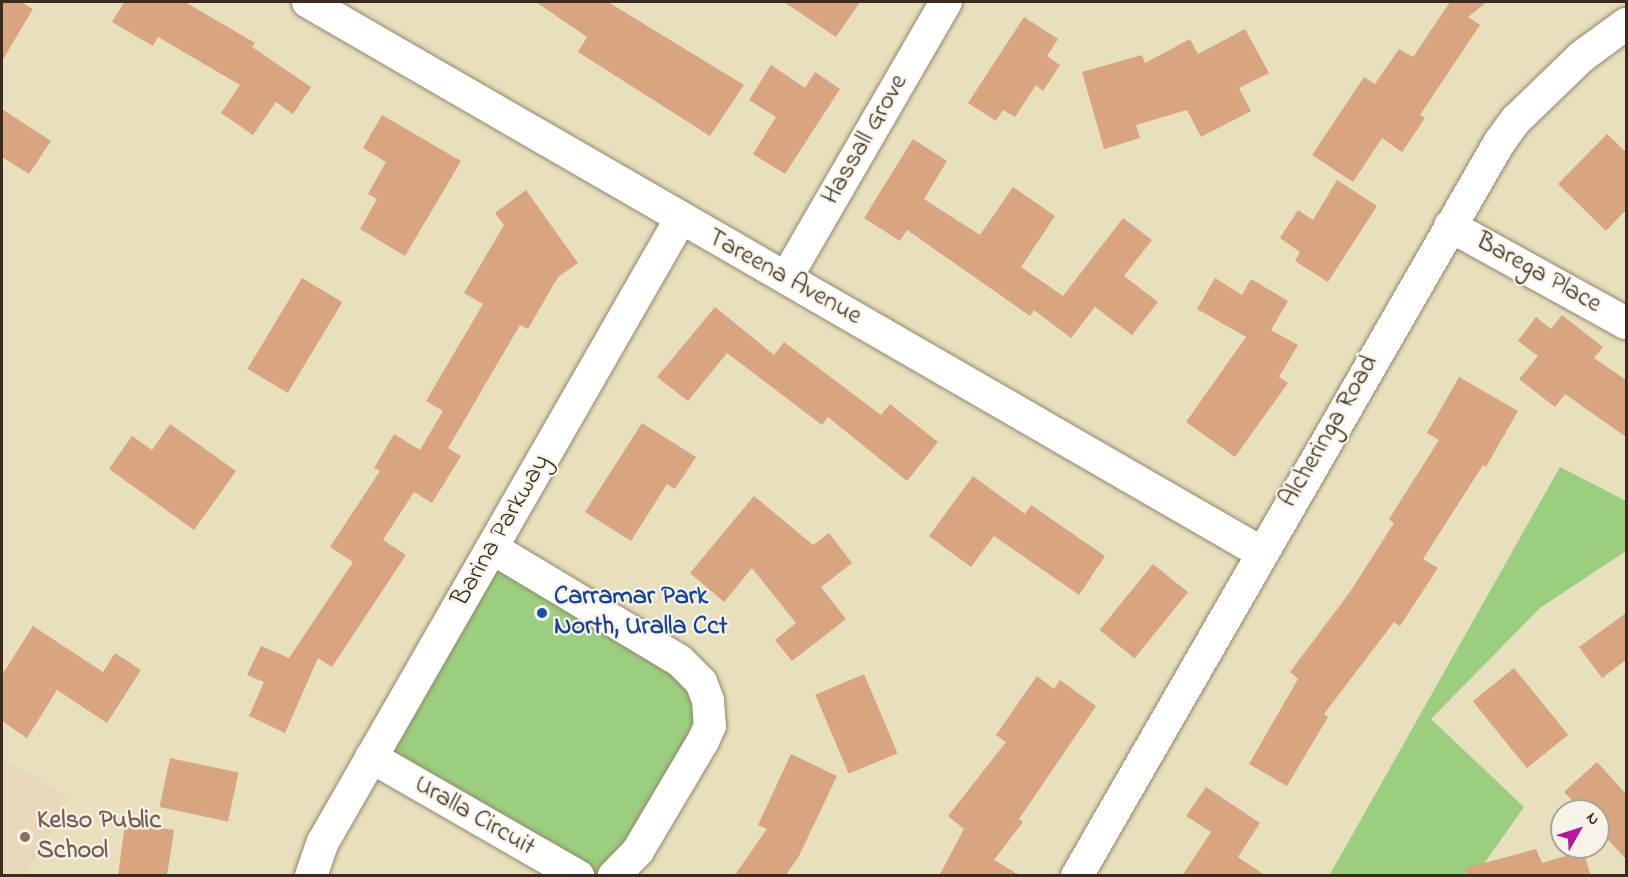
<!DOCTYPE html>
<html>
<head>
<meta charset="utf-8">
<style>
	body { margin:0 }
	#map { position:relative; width:1628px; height:877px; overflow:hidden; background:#e8e0bc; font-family:"Indie Flower",sans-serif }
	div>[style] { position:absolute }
	.built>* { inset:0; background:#ead8ba }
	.green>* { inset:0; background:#9bce7e }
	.building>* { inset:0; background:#d8a580; transform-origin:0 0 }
	.roads { filter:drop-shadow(0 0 2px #92856d) drop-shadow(0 0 2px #92856d) }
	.street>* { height:32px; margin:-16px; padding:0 16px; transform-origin:16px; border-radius:16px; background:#fff }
	.dots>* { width:16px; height:16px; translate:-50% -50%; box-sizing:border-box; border:3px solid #f7f3e8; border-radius:50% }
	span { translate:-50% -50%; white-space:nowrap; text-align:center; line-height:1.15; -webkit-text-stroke:4.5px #f7f3e8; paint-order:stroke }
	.street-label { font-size:26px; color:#3b2a1e }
	.transit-label { font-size:26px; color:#164399; font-weight:700 }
	.left { translate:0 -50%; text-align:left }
	.education-label { font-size:26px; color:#785e54; font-weight:700 }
	.frame { position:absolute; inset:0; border:3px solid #3b2a1e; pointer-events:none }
	.north { position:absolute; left:1550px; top:799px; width:60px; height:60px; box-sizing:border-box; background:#f7f3e8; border:2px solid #aca397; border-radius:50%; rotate:51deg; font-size:16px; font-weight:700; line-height:24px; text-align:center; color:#3b2a1e }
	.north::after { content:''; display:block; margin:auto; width:21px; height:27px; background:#b5179e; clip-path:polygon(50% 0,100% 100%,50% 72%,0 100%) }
</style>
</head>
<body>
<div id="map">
	<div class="built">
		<div style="clip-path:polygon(2px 758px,71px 798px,25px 875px,2px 875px)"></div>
	</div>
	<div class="green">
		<div style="clip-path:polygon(1560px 467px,1626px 501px,1626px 551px,1540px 608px,1431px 719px,1524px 807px,1476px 875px,1329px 876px)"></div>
		<div style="clip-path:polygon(492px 548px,680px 661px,708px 700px,614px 875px,578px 875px,372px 757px)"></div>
	</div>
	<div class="building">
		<div style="clip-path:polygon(2px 2px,21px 2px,33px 9px,2px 61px)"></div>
		<div style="clip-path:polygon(124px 2px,185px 2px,255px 43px,252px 47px,311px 87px,293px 114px,276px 102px,253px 135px,221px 113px,240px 85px,158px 37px,153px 46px,112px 22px)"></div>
		<div style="clip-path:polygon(536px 2px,608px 2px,744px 85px,710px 136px,578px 52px,587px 37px)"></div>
		<div style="clip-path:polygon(784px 2px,860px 2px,836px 37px)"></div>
		<div style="clip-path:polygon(1450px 2px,1487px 2px,1468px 17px,1480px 25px,1420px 115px,1425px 118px,1402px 152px,1382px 138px,1353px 182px,1312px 155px,1364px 77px,1375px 84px,1399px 49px,1413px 57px)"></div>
		<div style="clip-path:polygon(1024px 17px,1058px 39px,1047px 56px,1060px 65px,1043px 91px,1036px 85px,1015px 117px,1003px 110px,996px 121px,968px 103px)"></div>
		<div style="clip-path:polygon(1245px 29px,1269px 73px,1239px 88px,1251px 111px,1201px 137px,1187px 110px,1136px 125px,1140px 138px,1104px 149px,1082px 72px,1142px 55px,1145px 63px,1190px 39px,1198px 54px)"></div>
		<div style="clip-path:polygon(771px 65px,805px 88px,815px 72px,840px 89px,785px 174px,753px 154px,776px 117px,749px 100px)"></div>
		<div style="clip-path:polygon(2px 109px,51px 141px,29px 174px,2px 157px)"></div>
		<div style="clip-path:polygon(382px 115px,461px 161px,405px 256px,360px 229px,377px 199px,368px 194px,386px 162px,363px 148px)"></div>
		<div style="clip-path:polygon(1607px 134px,1626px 152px,1626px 210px,1606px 231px,1558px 184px)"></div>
		<div style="clip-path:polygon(913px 139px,947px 161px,924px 199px,980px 235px,1013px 187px,1055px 216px,1021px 267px,1063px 296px,1123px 218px,1152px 240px,1124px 276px,1158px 302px,1132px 335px,1095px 307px,1071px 338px,1034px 310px,1030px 316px,907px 230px,900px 241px,864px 218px)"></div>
		<div style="clip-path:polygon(1337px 180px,1377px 206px,1328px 282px,1295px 261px,1300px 252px,1280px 238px,1298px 210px,1313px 220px)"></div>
		<div style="clip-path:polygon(526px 190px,578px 263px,558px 277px,528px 329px,520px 325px,448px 448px,461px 456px,432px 503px,414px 492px,383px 540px,406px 555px,332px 667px,318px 658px,285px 733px,249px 716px,264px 682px,247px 675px,261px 646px,289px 658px,353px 562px,330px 547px,380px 471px,374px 468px,394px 434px,420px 450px,443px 411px,426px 401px,483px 304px,464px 293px,504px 225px,495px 213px)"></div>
		<div style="left:302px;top:278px;width:47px;height:106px;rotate:31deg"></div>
		<div style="clip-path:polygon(1215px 278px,1242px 295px,1251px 279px,1288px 301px,1271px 330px,1298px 345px,1279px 377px,1288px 383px,1235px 457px,1186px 422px,1246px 337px,1197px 309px)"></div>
		<div style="clip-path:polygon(715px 307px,774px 355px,784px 342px,881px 415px,890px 404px,938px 442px,907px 481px,828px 417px,822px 425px,727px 353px,688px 401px,657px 377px)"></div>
		<div style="clip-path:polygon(1562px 315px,1603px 347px,1594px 358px,1626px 380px,1626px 437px,1565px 394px,1555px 407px,1519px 379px,1538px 356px,1518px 341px,1536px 317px,1551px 329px)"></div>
		<div style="clip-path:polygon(1459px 377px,1518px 411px,1486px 467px,1483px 465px,1423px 559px,1438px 568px,1400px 626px,1394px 622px,1324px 714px,1328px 717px,1287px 786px,1249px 764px,1298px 679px,1290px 672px,1350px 592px,1394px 523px,1389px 519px,1439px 440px,1427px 433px)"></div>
		<div style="clip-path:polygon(642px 423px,696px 457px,675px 489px,667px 484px,631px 541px,585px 512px)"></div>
		<div style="clip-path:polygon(170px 424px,236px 471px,194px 530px,109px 469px,132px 436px,152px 450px)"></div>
		<div style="clip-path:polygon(973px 476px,1025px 514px,1031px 505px,1105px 556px,1079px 595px,994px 536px,971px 567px,929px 536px)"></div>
		<div style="clip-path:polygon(754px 496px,813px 545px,829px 533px,852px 563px,821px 587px,846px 619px,792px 661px,775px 640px,796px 623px,752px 568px,724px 602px,690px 573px)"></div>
		<div style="left:1153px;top:564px;width:45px;height:85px;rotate:39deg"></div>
		<div style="clip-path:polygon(1626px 613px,1626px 660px,1602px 678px,1579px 647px)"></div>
		<div style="clip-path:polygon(33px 626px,103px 672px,115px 653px,141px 670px,107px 723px,57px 690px,27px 738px,2px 721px,2px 675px)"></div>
		<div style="left:1514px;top:668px;width:86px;height:53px;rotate:51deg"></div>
		<div style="left:864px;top:674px;width:86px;height:53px;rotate:67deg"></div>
		<div style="clip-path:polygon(1037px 676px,1054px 689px,1060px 680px,1096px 706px,1019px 819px,1023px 822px,994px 860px,1021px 876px,939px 876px,964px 829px,948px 816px,1006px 742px,996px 735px)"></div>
		<div style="clip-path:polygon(791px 754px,837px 776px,798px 858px,785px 876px,734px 876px,767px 829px,758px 825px)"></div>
		<div style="left:170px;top:758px;width:70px;height:50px;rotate:12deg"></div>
		<div style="clip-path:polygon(1597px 762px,1626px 794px,1626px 859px,1598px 829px,1598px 811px,1582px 811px,1564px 792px)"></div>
		<div style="clip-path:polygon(1206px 787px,1260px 823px,1238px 857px,1266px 876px,1182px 876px,1211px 832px,1186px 816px)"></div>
		<div style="clip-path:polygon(125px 823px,174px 830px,167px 876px,118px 876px)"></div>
		<div style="clip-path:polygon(1536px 849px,1542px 863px,1583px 851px,1591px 876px,1467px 876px,1466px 868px)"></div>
	</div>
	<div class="roads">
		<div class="street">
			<div style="left:308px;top:2px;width:1102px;rotate:30.01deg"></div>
			<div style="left:1450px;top:226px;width:201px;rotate:28.9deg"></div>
			<div style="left:786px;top:278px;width:319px;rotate:-59.9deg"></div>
			<div style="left:492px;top:548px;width:219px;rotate:31deg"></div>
			<div style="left:680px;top:661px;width:30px;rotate:45deg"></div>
			<div style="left:701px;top:682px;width:19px;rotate:69deg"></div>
			<div style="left:708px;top:700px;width:26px;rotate:86deg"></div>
			<div style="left:710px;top:726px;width:17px;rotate:115deg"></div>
			<div style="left:703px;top:741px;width:128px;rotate:120.6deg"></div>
			<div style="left:638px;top:851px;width:35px;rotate:134deg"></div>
			<div style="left:371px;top:757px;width:239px;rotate:29.9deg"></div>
			<div style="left:311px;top:876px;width:36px;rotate:-71deg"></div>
			<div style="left:323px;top:842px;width:717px;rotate:-60.15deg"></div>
			<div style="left:1077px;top:876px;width:846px;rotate:-60.07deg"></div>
			<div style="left:1499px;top:143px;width:29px;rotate:-54deg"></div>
			<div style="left:1516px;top:120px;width:91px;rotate:-44.1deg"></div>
			<div style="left:1581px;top:57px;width:56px;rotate:-36.3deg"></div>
		</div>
	</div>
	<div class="dots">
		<div style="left:542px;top:613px;background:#1a4fb4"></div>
		<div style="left:25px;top:837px;background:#8d6e63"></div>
	</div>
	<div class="street-label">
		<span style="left:866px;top:140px;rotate:-60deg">Hassall Grove</span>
		<span style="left:1538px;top:274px;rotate:29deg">Barega Place</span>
		<span style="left:784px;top:278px;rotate:29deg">Tareena Avenue</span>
		<span style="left:1330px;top:432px;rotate:-60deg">Alcheringa Road</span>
		<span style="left:502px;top:531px;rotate:-60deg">Barina Parkway</span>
		<span style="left:474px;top:817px;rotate:30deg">Uralla Circuit</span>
	</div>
	<div class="transit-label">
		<span class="left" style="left:554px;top:613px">Carramar Park<br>North, Uralla Cct</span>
	</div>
	<div class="education-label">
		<span class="left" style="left:37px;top:837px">Kelso Public<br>School</span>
	</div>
	<div class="frame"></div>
	<div class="north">N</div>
</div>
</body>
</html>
